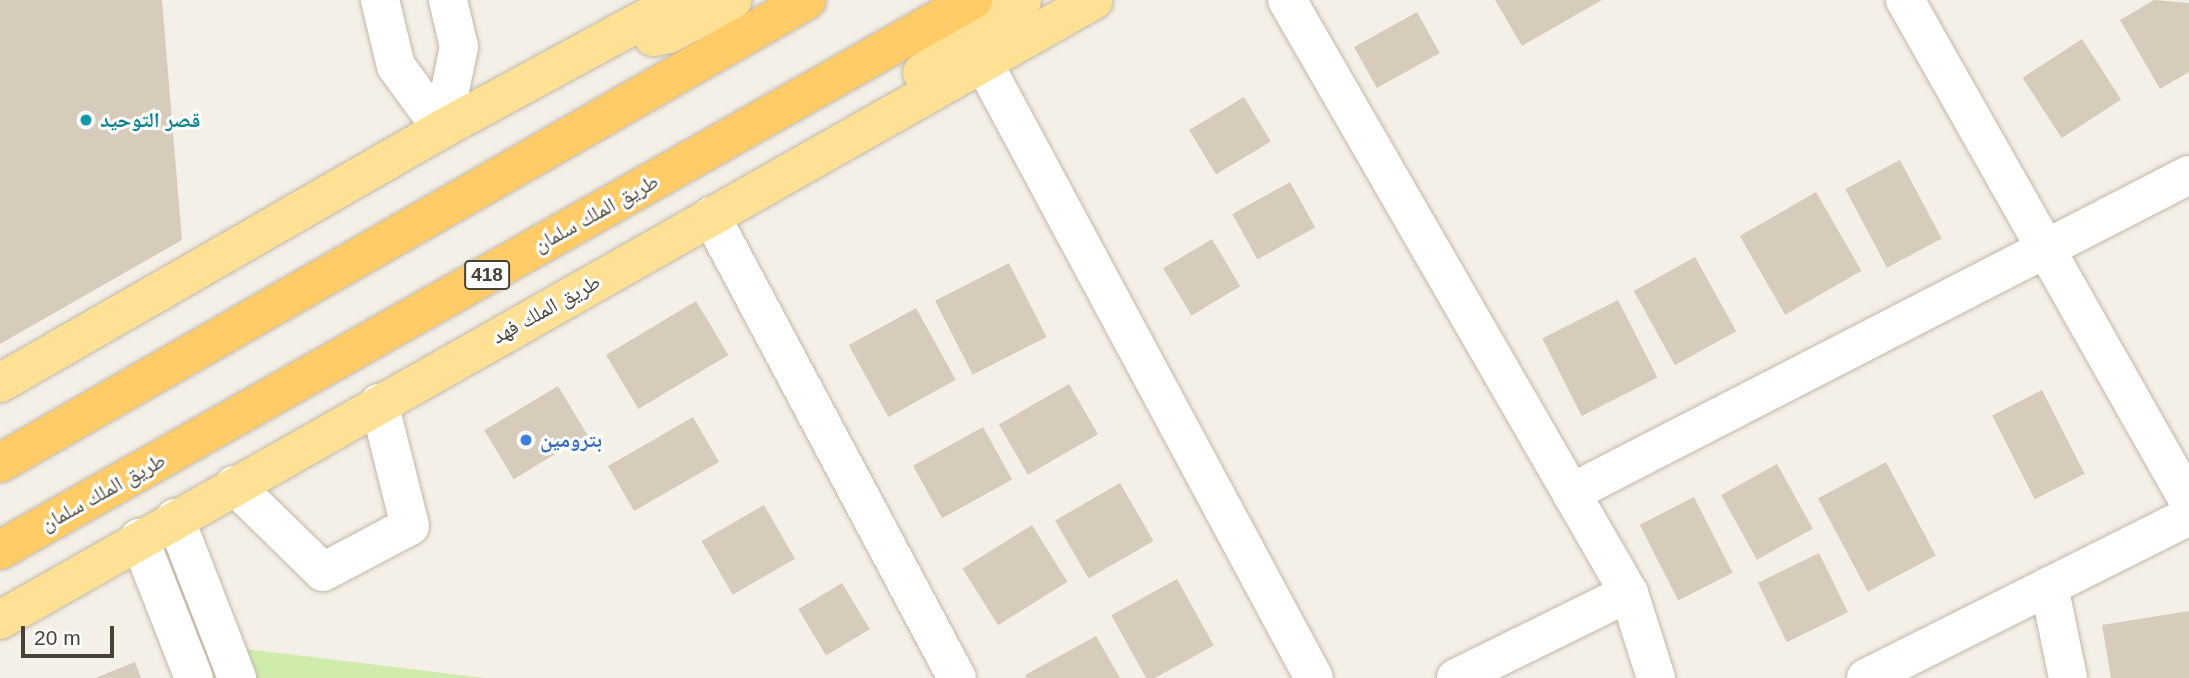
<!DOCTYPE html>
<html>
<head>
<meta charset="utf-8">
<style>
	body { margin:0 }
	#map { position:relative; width:2189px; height:678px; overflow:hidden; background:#f5f0e7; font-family:Helvetica,"Noto Naskh Arabic",sans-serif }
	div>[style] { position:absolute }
	.green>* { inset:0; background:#cfecad }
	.building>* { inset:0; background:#d7ccbb; transform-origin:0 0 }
	.roads { filter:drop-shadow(0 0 2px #c1b8a9) drop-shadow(0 0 2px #c1b8a9) }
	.minor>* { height:38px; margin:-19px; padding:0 19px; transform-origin:19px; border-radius:19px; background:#fff }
	.major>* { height:38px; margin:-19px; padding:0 19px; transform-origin:19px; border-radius:19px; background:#ffe195 }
	.highway>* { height:38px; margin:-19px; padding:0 19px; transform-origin:19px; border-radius:19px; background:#ffcc67 }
	.dots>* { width:19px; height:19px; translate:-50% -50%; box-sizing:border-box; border:4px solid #fff; border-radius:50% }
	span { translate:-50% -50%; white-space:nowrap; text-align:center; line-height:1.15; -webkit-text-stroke:6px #fff; paint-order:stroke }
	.shield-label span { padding:2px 5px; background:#fff; border:2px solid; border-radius:5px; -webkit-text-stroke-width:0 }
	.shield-label { font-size:19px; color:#484135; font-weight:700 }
	.culture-label { font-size:21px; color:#0d838f; font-weight:700 }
	.left { translate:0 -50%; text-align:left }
	.street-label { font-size:21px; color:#484135 }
	.shop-label { font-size:21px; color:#366cbe; font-weight:700 }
	.scale { position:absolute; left:21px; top:626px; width:93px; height:32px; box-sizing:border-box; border:4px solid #484135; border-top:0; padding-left:9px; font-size:21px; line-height:24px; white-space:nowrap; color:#484135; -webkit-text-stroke:5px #fff; paint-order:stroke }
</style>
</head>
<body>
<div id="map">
	<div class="green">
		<div style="clip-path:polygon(237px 648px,485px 678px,249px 678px)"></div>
	</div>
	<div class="building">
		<div style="clip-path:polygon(0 0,162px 0,182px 240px,0 344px)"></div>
		<div style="clip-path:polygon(1495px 0,1602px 0,1522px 46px)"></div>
		<div style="clip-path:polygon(2154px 0,2189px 3px,2189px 72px,2160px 89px,2120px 20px)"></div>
		<div style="left:1417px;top:12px;width:47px;height:72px;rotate:61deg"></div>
		<div style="left:2082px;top:39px;width:72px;height:71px;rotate:57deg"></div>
		<div style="left:1244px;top:97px;width:52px;height:64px;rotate:59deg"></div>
		<div style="left:1900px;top:160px;width:89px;height:62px;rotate:62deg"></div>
		<div style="left:1290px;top:182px;width:52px;height:66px;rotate:61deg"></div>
		<div style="left:1816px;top:192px;width:91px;height:88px;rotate:60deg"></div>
		<div style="left:1212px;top:239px;width:55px;height:57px;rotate:59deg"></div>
		<div style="left:1695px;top:257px;width:85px;height:70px;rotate:61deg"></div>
		<div style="left:1009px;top:263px;width:83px;height:83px;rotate:63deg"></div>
		<div style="left:1618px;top:300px;width:87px;height:85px;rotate:63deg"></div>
		<div style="left:696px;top:301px;width:63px;height:105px;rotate:59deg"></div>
		<div style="left:916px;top:308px;width:82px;height:77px;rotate:61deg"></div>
		<div style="left:1069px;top:384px;width:58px;height:81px;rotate:60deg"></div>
		<div style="left:558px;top:386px;width:57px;height:86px;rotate:59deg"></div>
		<div style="left:2042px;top:390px;width:94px;height:56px;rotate:63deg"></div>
		<div style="left:693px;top:417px;width:52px;height:98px;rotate:60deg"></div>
		<div style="left:983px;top:427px;width:60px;height:80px;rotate:61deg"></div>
		<div style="left:1886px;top:462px;width:106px;height:77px;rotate:62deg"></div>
		<div style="left:1777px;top:464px;width:74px;height:64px;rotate:61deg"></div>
		<div style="left:1120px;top:483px;width:67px;height:75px;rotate:60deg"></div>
		<div style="left:1694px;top:497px;width:85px;height:61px;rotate:63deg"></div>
		<div style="left:764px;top:505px;width:62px;height:72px;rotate:60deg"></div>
		<div style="left:1032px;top:525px;width:67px;height:82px;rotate:58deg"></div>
		<div style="left:1819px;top:553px;width:66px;height:68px;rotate:64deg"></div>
		<div style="left:1177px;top:579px;width:76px;height:75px;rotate:61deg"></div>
		<div style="left:842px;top:583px;width:54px;height:51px;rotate:59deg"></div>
		<div style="clip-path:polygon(2189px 611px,2189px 678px,2111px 678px,2102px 625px)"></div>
		<div style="clip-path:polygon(1096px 636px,1120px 678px,1026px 678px,1025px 675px)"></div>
		<div style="clip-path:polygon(135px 662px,141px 678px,95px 678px)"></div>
	</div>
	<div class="roads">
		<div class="minor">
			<div style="left:380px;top:0;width:68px;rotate:76.4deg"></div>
			<div style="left:396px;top:66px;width:78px;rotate:53.9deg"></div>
			<div style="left:1287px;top:0;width:685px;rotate:60.03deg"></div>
			<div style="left:1629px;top:593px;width:89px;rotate:72.4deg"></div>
			<div style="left:1905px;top:0;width:577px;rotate:60.5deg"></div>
			<div style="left:983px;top:62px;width:699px;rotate:61.75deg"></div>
			<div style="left:442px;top:129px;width:84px;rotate:-78.3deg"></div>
			<div style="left:459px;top:47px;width:48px;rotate:-103.2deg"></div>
			<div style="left:711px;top:216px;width:523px;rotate:61.97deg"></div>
			<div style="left:234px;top:485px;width:124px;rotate:44.3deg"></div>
			<div style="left:323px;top:572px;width:98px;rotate:-27.9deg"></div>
			<div style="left:410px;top:526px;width:127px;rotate:-104.1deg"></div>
			<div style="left:1571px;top:493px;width:695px;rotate:-27.23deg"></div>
			<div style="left:175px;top:518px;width:172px;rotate:68.8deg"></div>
			<div style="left:139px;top:538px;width:150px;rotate:68.6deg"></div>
			<div style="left:2049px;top:586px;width:94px;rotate:78.3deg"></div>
			<div style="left:1456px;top:678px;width:193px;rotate:-26.2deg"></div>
			<div style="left:1866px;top:678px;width:361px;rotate:-26.6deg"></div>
		</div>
		<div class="major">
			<div style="left:653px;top:37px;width:16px;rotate:-11deg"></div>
			<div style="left:669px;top:34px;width:72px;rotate:-28deg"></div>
			<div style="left:922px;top:73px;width:124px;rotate:-36.1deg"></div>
			<div style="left:0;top:383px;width:510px;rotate:-29.88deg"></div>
			<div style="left:442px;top:129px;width:271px;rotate:-28.5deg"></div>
			<div style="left:0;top:620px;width:1257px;rotate:-29.54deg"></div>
		</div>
		<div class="highway">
			<div style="left:0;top:463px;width:930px;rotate:-29.84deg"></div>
			<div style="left:0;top:550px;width:1118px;rotate:-29.48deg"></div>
		</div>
	</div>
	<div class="dots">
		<div style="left:86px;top:120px;background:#0f9aa8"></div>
		<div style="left:526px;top:440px;background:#3f7fe0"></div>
	</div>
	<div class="shield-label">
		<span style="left:487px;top:275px">418</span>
	</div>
	<div class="culture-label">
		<span class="left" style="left:100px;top:120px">قصر التوحيد</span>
	</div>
	<div class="street-label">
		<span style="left:596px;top:213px;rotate:-29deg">طريق الملك سلمان</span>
		<span style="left:546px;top:309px;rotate:-29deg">طريق الملك فهد</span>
		<span style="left:103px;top:492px;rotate:-29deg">طريق الملك سلمان</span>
	</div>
	<div class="shop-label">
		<span class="left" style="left:540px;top:440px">بترومين</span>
	</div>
	<div class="scale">20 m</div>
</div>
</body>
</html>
